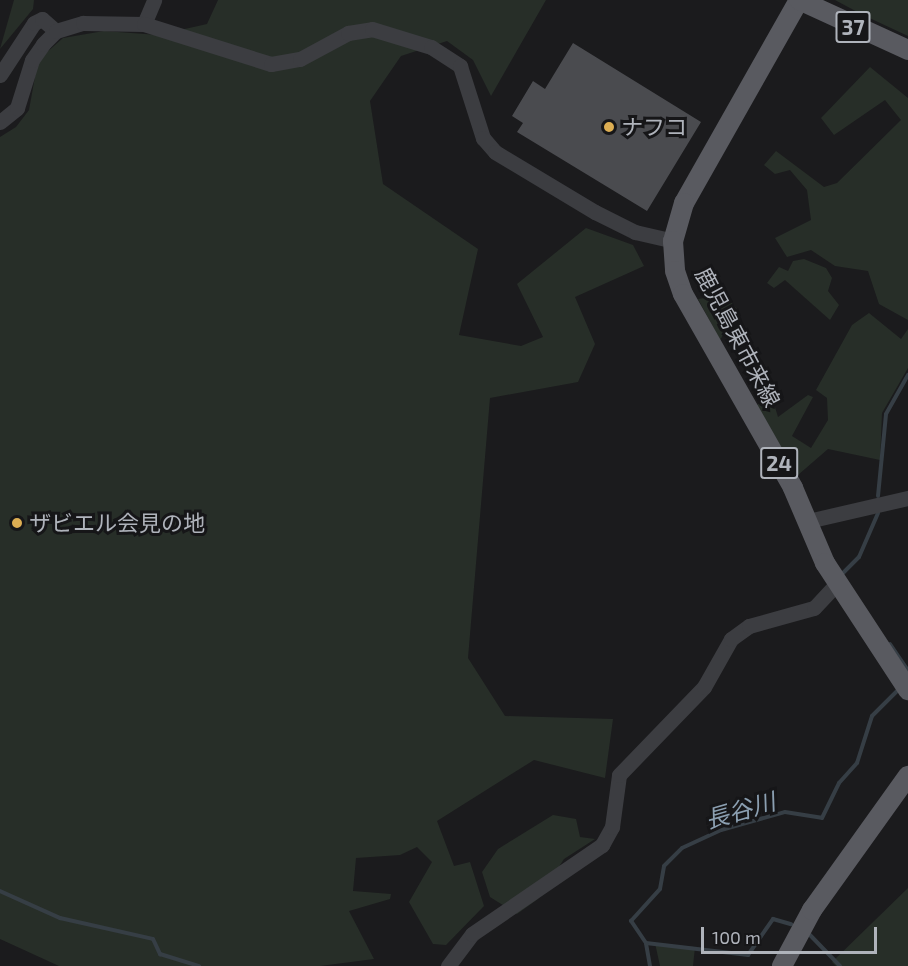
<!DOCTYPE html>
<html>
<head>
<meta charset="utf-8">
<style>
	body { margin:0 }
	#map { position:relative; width:908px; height:966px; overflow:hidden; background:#1b1b1d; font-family:"Exo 2","Noto Sans JP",sans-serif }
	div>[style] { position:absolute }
	.green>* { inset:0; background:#272e28 }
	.stream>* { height:4px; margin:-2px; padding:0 2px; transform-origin:2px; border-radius:2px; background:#363e45 }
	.building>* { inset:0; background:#4a4b4f }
	.minor>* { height:15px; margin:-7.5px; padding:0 7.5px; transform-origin:7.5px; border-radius:7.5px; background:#3c3d41 }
	.major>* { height:20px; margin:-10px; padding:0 10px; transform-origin:10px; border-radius:10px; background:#595a60 }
	.dots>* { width:16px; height:16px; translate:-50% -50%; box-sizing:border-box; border:3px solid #161618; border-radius:50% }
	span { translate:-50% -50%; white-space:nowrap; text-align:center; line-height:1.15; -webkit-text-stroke:6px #161618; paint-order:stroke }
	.shield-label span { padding:2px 4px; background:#161618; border:2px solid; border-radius:4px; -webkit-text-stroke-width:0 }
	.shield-label { font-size:21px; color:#afb3bb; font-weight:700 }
	.poi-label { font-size:22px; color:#afb3bb }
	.left { translate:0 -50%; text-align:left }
	.street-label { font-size:22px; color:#afb3bb }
	.water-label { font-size:24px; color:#8b9fb1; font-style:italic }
	.scale { position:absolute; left:701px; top:927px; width:176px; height:27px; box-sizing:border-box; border:3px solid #afb3bb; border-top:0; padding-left:8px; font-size:18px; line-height:21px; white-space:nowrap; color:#afb3bb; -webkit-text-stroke:4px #161618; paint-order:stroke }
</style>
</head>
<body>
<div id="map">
	<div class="green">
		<div style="clip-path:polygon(14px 0,34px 0,33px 9px,0 49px)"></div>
		<div style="clip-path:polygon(218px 0,546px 0,491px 96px,473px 60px,447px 41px,401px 56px,370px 101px,383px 184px,478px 249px,459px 335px,521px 346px,543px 337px,517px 284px,586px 228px,633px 245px,644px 266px,575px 297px,595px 344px,578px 382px,490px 398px,468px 658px,505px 716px,613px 719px,605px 778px,534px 760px,437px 821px,454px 866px,470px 862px,484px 906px,446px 945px,433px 944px,409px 902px,432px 862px,417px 847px,400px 855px,356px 858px,353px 891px,391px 894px,390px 899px,349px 911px,374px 959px,320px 966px,59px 966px,0 939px,0 137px,16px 127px,29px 110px,38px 60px,63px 38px,104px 31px,158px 35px,207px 24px)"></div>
		<div style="clip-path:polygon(835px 0,908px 0,908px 36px,863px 15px)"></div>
		<div style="clip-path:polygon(870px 67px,908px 98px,908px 320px,879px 304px,868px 271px,835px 266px,811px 250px,787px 257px,775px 238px,811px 220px,807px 190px,790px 170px,775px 174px,764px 165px,776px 151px,824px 187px,837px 183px,901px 120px,885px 100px,834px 135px,821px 118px)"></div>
		<div style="clip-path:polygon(804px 259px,826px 268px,832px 278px,828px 291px,839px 305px,830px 320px,785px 280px,774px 288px,767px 283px,779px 267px,788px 271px,793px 261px)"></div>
		<div style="clip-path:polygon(725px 295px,738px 310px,720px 340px,698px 299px)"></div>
		<div style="clip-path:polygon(869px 313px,901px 339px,908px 329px,908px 368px,882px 413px,880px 460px,828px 449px,798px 475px,756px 406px,771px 394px,778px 417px,808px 395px,813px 397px,792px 436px,811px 448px,828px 420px,827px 398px,816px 390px,852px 325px)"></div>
		<div style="clip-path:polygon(553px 815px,576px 819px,580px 837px,595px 839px,564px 859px,538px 899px,517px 914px,490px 897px,482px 872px,498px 849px)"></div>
		<div style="clip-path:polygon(908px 888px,908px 966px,836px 966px,832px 962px)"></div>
		<div style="clip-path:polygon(655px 943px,695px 947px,693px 966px,660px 966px)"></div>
	</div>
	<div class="stream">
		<div style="left:878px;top:496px;width:82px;rotate:-84.4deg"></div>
		<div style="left:886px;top:414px;width:45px;rotate:-60.6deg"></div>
		<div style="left:842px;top:574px;width:24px;rotate:-45deg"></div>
		<div style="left:859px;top:557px;width:48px;rotate:-66.6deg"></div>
		<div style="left:890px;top:644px;width:32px;rotate:56deg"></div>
		<div style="left:0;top:891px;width:66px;rotate:24.2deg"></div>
		<div style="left:60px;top:918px;width:95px;rotate:12.7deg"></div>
		<div style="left:153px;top:939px;width:17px;rotate:65deg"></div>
		<div style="left:160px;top:954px;width:41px;rotate:17.1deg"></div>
		<div style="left:810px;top:935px;width:43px;rotate:45.9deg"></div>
		<div style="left:646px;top:943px;width:103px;rotate:6.7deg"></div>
		<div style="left:748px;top:955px;width:44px;rotate:-55.2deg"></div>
		<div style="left:773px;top:919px;width:19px;rotate:16deg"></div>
		<div style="left:650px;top:966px;width:23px;rotate:-100deg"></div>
		<div style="left:646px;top:943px;width:27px;rotate:-124deg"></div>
		<div style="left:631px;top:921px;width:43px;rotate:-47.8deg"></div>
		<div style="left:660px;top:889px;width:23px;rotate:-80deg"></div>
		<div style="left:664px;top:866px;width:25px;rotate:-45deg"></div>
		<div style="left:682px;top:848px;width:43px;rotate:-24.8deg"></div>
		<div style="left:721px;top:830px;width:66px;rotate:-15.7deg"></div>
		<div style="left:785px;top:812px;width:37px;rotate:9deg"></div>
		<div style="left:822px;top:818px;width:39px;rotate:-64deg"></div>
		<div style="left:839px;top:783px;width:27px;rotate:-48deg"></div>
		<div style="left:857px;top:763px;width:49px;rotate:-72.3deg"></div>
		<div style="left:872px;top:716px;width:40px;rotate:-45deg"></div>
	</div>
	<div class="building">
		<div style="clip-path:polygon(573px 43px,701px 122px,647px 211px,517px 132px,523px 123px,512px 116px,533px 81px,545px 89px)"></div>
	</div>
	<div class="minor">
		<div style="left:144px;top:24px;width:26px;rotate:-67deg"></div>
		<div style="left:0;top:75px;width:62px;rotate:-56.8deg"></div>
		<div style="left:34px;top:23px;width:9px;rotate:-27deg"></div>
		<div style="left:42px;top:19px;width:18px;rotate:41deg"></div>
		<div style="left:0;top:122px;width:22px;rotate:-39deg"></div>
		<div style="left:17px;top:108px;width:50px;rotate:-72.6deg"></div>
		<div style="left:32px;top:60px;width:19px;rotate:-55deg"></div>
		<div style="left:43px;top:44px;width:18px;rotate:-45deg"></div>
		<div style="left:56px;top:31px;width:28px;rotate:-17deg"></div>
		<div style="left:83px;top:23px;width:61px;rotate:0.9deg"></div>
		<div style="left:144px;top:24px;width:133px;rotate:17.5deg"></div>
		<div style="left:271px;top:64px;width:29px;rotate:-10deg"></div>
		<div style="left:300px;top:59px;width:55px;rotate:-28.4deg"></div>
		<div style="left:348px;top:33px;width:24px;rotate:-9deg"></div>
		<div style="left:372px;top:29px;width:62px;rotate:17deg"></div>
		<div style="left:431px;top:47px;width:35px;rotate:33deg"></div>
		<div style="left:460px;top:66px;width:76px;rotate:72.3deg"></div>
		<div style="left:483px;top:138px;width:18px;rotate:49deg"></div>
		<div style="left:495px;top:152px;width:117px;rotate:31deg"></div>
		<div style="left:595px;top:212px;width:45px;rotate:26.6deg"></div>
		<div style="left:635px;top:232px;width:39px;rotate:13deg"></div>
		<div style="left:808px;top:521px;width:103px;rotate:-13deg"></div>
		<div style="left:448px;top:966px;width:40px;rotate:-53deg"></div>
		<div style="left:472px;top:934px;width:158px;rotate:-34.4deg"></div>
		<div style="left:602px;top:845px;width:21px;rotate:-61deg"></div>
		<div style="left:612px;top:827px;width:52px;rotate:-82.3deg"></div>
		<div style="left:619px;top:775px;width:122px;rotate:-46deg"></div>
		<div style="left:704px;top:687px;width:55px;rotate:-60.6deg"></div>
		<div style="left:731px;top:639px;width:22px;rotate:-36deg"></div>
		<div style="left:749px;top:626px;width:67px;rotate:-15.5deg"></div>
		<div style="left:814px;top:608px;width:34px;rotate:-47deg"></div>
	</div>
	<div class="major">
		<div style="left:799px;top:0;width:233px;rotate:119.5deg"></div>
		<div style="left:684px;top:203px;width:40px;rotate:106deg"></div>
		<div style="left:673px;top:241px;width:30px;rotate:86deg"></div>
		<div style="left:675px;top:271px;width:24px;rotate:71deg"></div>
		<div style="left:683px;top:294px;width:223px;rotate:60.4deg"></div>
		<div style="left:793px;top:488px;width:82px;rotate:66.9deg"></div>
		<div style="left:825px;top:563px;width:152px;rotate:56.8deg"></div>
		<div style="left:799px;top:0;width:120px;rotate:24.6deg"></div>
		<div style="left:782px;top:966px;width:64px;rotate:-61.8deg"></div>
		<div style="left:812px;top:910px;width:165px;rotate:-54.4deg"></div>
	</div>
	<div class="dots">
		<div style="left:609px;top:127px;background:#ddae53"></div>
		<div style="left:17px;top:523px;background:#ddae53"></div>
	</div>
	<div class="shield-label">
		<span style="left:853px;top:27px">37</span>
		<span style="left:779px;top:463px">24</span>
	</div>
	<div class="poi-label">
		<span class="left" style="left:621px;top:127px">ナフコ</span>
		<span class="left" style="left:29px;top:523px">ザビエル会見の地</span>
	</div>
	<div class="street-label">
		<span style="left:738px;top:337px;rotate:62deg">鹿児島東市来線</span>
	</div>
	<div class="water-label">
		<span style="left:740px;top:810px;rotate:-16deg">長谷川</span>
	</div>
	<div class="scale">100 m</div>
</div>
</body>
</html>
